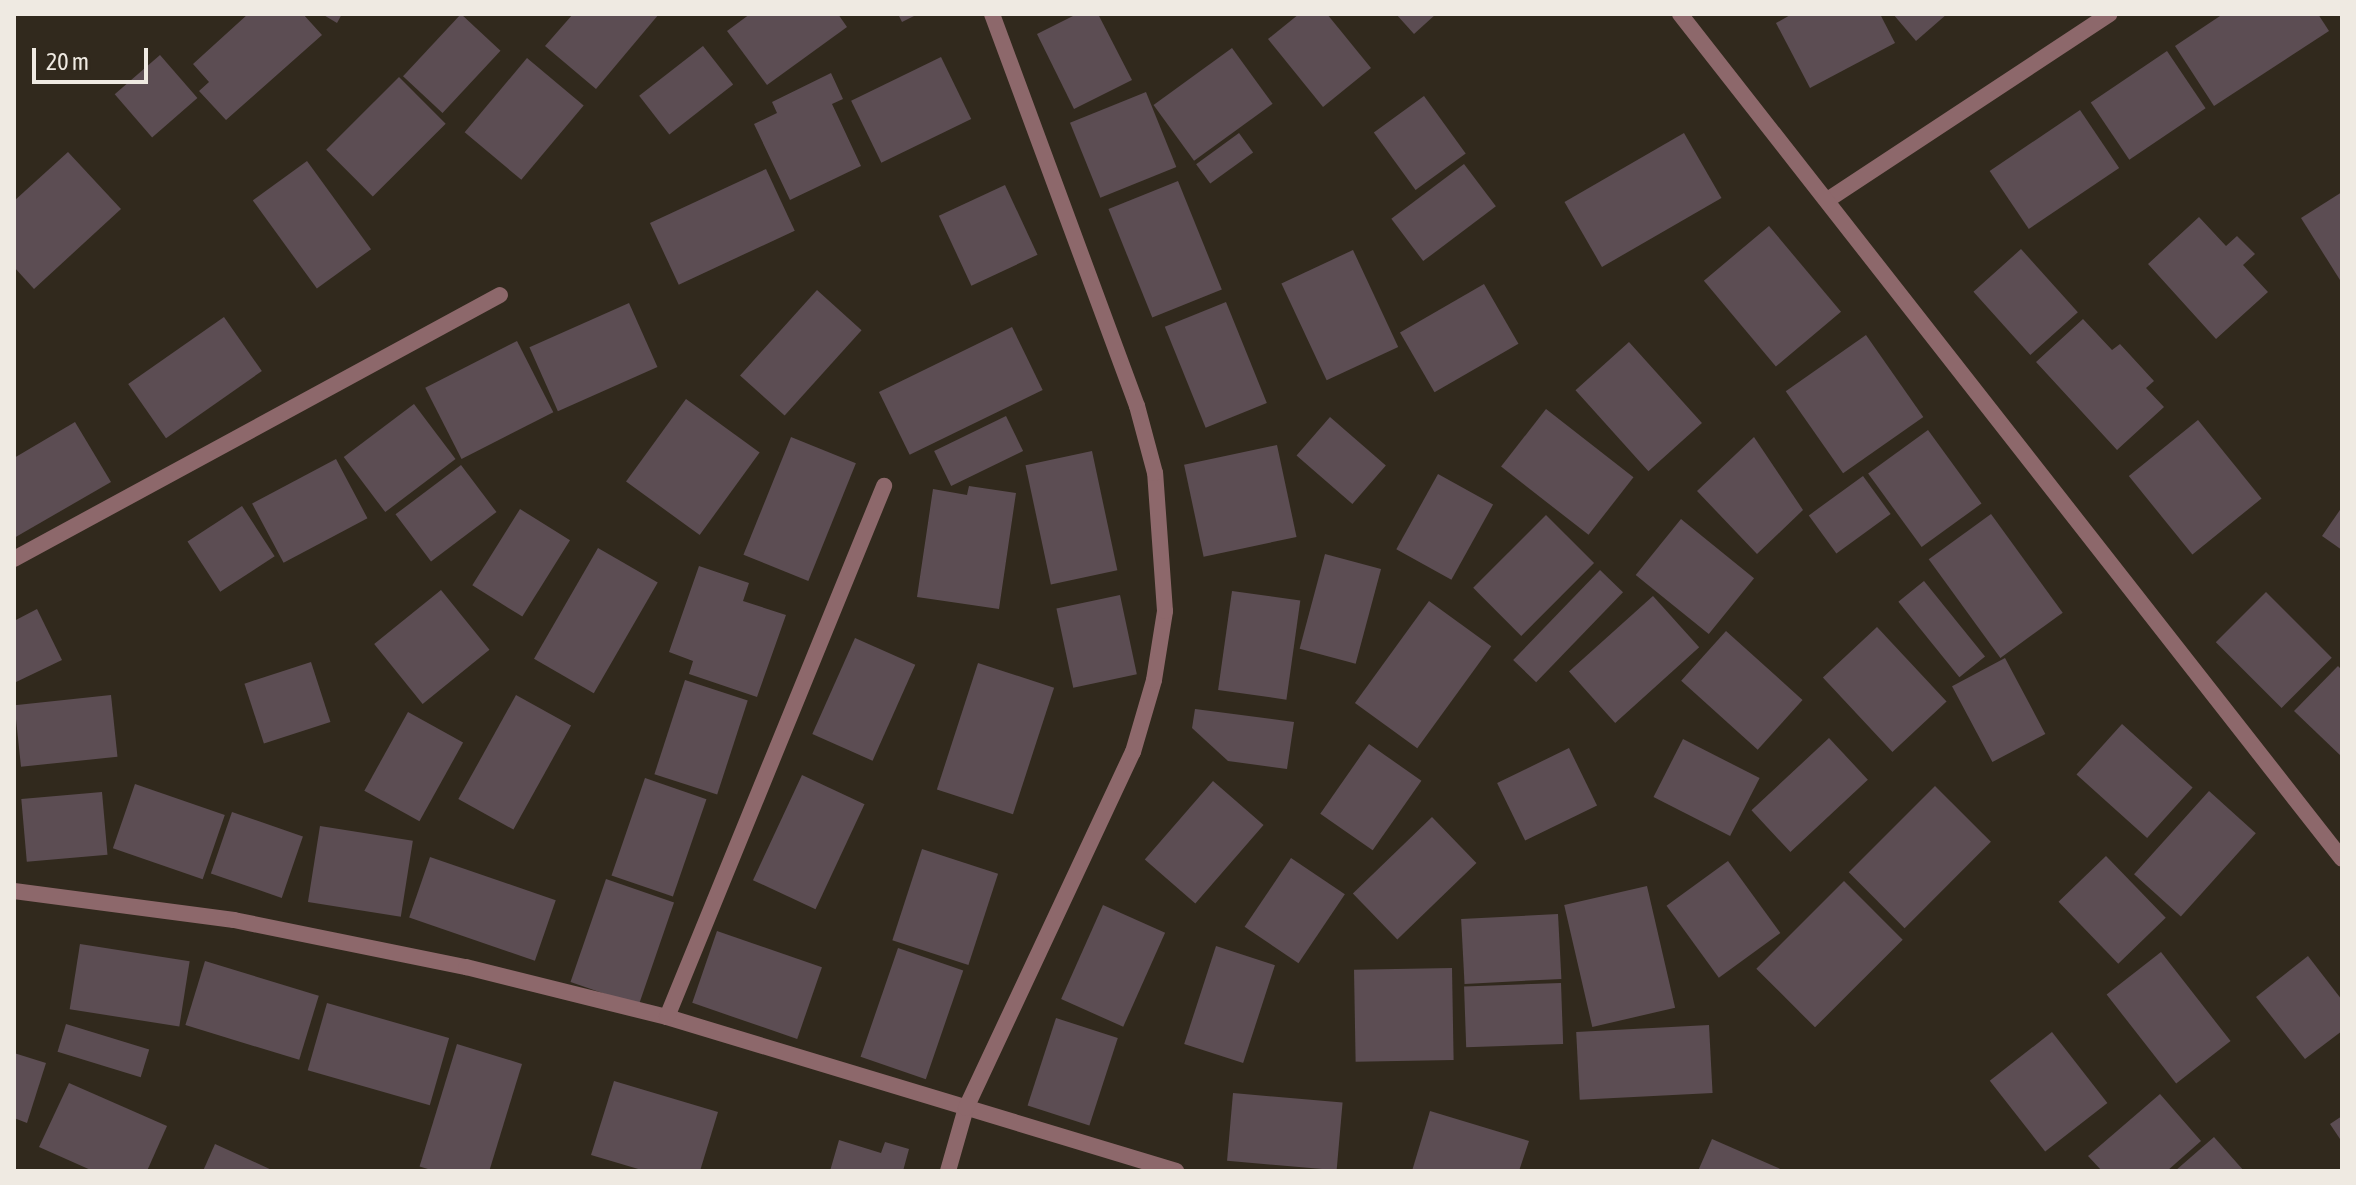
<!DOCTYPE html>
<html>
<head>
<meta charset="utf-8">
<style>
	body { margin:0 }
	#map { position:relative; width:2356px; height:1185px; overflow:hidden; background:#31291d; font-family:"Asap Condensed",sans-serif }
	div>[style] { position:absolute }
	.building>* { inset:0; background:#5c4d53; transform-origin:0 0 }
	.minor>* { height:16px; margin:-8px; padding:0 8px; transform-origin:8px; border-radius:8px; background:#8d686b }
	.tertiary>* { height:16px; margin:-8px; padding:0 8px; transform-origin:8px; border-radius:8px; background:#8d686b }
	span { translate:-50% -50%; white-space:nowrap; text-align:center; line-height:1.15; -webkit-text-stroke:6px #31291d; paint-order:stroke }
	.frame { position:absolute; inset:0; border:16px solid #efeae2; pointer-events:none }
	.scale { position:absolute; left:32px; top:48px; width:116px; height:36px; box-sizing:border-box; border:4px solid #efeae2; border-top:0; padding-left:10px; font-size:24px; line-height:28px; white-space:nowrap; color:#efeae2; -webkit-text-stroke:6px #31291d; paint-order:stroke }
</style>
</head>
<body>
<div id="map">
	<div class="building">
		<div style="clip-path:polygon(248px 14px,303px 14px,322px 35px,226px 120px,199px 91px,209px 82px,193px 64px)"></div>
		<div style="clip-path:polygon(322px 14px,342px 14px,337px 23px)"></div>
		<div style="left:461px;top:14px;width:54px;height:85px;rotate:43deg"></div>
		<div style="clip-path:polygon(573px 14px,659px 14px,596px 89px,545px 46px)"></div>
		<div style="clip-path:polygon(750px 14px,838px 14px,847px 27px,767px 85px,727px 31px)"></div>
		<div style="clip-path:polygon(898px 14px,918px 14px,902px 22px)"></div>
		<div style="clip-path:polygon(1077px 14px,1098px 14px,1132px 80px,1074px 109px,1037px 34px)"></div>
		<div style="clip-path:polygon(1299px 14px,1327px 14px,1371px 68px,1323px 107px,1268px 39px)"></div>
		<div style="clip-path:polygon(1396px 14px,1436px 14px,1414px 34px)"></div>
		<div style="clip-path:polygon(1792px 14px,1880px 14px,1895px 43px,1810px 88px,1776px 23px)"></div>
		<div style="clip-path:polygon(1893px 14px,1947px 14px,1916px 41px)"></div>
		<div style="clip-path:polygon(2223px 14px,2318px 14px,2329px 31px,2214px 106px,2175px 46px)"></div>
		<div style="left:703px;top:46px;width:49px;height:81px;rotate:52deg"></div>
		<div style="left:1232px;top:48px;width:69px;height:97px;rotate:54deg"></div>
		<div style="left:2167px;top:51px;width:69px;height:92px;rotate:56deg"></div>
		<div style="left:160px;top:55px;width:57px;height:60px;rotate:49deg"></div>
		<div style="left:941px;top:57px;width:69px;height:100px;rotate:64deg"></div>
		<div style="left:527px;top:58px;width:74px;height:97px;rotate:40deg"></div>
		<div style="clip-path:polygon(831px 73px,843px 99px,832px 104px,861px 166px,790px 200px,754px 124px,777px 113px,772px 102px)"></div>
		<div style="left:399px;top:77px;width:66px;height:103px;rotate:45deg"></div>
		<div style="left:1146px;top:92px;width:81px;height:82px;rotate:68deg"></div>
		<div style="left:1424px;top:96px;width:71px;height:62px;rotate:54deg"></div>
		<div style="left:2080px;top:110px;width:70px;height:109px;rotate:56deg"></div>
		<div style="left:1239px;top:133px;width:24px;height:53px;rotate:54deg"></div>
		<div style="left:1684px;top:133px;width:75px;height:138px;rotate:60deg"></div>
		<div style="clip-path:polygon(68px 152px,121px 209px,34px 289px,14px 267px,14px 201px)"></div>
		<div style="left:307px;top:161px;width:109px;height:67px;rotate:54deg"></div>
		<div style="left:1464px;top:164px;width:53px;height:91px;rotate:53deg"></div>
		<div style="left:766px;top:169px;width:68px;height:128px;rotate:65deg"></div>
		<div style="left:1178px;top:181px;width:117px;height:75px;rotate:68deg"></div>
		<div style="left:1005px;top:185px;width:77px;height:73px;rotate:65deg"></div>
		<div style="clip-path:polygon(2342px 192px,2342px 279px,2340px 280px,2301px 218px)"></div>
		<div style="clip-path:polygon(2199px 217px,2226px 246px,2237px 236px,2255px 254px,2243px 265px,2268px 292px,2216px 339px,2148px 264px)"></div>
		<div style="left:1769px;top:226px;width:112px;height:85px;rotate:50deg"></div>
		<div style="left:2021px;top:249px;width:85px;height:64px;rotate:48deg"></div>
		<div style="left:1353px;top:250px;width:107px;height:79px;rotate:65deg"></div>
		<div style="left:1484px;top:284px;width:69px;height:97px;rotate:60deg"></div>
		<div style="left:817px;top:290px;width:60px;height:115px;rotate:42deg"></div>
		<div style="left:1226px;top:302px;width:109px;height:66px;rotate:68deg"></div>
		<div style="left:629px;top:303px;width:70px;height:109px;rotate:66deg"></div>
		<div style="left:224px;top:317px;width:66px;height:117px;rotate:55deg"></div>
		<div style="clip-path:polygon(2083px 319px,2112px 350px,2120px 344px,2154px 381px,2146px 388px,2164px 407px,2117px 450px,2036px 362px)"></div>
		<div style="left:1012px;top:327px;width:70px;height:148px;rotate:64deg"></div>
		<div style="left:1866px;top:335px;width:100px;height:98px;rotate:55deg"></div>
		<div style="left:517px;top:341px;width:80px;height:103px;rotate:63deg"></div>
		<div style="left:1629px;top:342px;width:109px;height:72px;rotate:48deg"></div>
		<div style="left:686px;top:399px;width:91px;height:102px;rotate:36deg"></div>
		<div style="left:414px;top:404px;width:69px;height:88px;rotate:53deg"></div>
		<div style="left:1546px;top:409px;width:111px;height:73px;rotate:38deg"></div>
		<div style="left:1006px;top:416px;width:39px;height:80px;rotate:64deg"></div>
		<div style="left:1330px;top:417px;width:74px;height:51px;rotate:41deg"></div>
		<div style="left:2198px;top:420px;width:101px;height:89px;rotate:51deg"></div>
		<div style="clip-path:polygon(75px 422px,111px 482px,14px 538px,14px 458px)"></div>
		<div style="left:1928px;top:430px;width:91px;height:74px;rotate:54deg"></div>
		<div style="left:791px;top:437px;width:70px;height:127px;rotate:22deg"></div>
		<div style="clip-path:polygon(1754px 437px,1803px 510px,1757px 554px,1697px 491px)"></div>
		<div style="left:1277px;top:445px;width:94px;height:95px;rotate:78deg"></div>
		<div style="left:1092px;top:451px;width:122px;height:68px;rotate:78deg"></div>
		<div style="left:336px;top:459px;width:67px;height:95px;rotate:62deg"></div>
		<div style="left:461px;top:465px;width:59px;height:82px;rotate:53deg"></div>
		<div style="left:1438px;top:474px;width:63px;height:86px;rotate:29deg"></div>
		<div style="left:1863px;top:476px;width:47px;height:67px;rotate:54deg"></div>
		<div style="clip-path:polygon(969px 486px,1016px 493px,999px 609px,917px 597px,933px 489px,967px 495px)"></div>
		<div style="left:242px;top:506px;width:60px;height:65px;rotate:57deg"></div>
		<div style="clip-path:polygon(2342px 507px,2342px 550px,2322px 536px)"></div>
		<div style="left:520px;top:509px;width:59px;height:90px;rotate:32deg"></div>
		<div style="left:1991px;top:514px;width:122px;height:77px;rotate:54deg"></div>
		<div style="left:1546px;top:515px;width:68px;height:103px;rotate:45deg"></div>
		<div style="left:1681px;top:519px;width:94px;height:72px;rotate:39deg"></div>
		<div style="left:598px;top:548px;width:69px;height:128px;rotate:30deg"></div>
		<div style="left:1325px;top:554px;width:58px;height:98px;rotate:15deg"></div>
		<div style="clip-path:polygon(699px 566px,749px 583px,743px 601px,786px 615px,757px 697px,689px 674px,693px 661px,669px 652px)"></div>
		<div style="left:1600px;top:570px;width:32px;height:125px;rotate:44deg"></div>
		<div style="left:1924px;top:581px;width:97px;height:33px;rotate:51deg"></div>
		<div style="left:441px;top:590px;width:77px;height:86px;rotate:51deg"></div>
		<div style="left:1232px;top:591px;width:69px;height:100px;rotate:8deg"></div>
		<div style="left:2266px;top:592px;width:93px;height:71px;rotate:45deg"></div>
		<div style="left:1120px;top:595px;width:81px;height:65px;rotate:78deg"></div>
		<div style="left:1653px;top:596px;width:69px;height:113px;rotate:48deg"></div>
		<div style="left:1429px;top:601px;width:77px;height:126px;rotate:36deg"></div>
		<div style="clip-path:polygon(37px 609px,62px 660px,14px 683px,14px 621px)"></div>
		<div style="left:1877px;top:627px;width:102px;height:74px;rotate:47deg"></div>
		<div style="left:1726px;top:631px;width:103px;height:67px;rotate:42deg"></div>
		<div style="left:855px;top:638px;width:66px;height:105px;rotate:24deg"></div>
		<div style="left:2005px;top:658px;width:86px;height:60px;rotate:62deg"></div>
		<div style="left:311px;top:662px;width:63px;height:70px;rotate:72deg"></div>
		<div style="left:978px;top:663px;width:80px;height:133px;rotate:18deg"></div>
		<div style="clip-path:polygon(2338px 666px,2342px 670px,2342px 757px,2294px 711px)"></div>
		<div style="left:685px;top:680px;width:66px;height:99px;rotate:18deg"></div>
		<div style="left:111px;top:695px;width:62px;height:97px;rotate:84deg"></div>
		<div style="left:516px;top:695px;width:63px;height:119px;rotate:29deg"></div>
		<div style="clip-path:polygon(1195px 709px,1294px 722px,1287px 769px,1228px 761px,1192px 728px)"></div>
		<div style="left:408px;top:712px;width:63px;height:90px;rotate:29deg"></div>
		<div style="left:2122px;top:724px;width:95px;height:68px;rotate:42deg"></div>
		<div style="left:1829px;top:738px;width:57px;height:106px;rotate:47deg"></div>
		<div style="left:1683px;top:739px;width:86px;height:65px;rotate:27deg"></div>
		<div style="left:1369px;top:744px;width:64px;height:85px;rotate:35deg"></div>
		<div style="left:1569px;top:748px;width:64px;height:80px;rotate:64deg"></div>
		<div style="left:802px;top:775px;width:69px;height:116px;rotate:25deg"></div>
		<div style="left:645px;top:778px;width:65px;height:103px;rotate:19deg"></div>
		<div style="left:1213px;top:781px;width:67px;height:104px;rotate:41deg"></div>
		<div style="left:135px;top:784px;width:95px;height:68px;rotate:19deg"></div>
		<div style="left:1935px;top:786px;width:79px;height:122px;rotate:45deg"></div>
		<div style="left:2209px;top:791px;width:63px;height:112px;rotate:42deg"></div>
		<div style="left:102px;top:792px;width:63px;height:81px;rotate:85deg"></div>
		<div style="left:232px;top:812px;width:75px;height:65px;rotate:19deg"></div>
		<div style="left:1432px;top:817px;width:64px;height:110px;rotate:46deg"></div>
		<div style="left:320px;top:826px;width:94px;height:77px;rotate:9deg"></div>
		<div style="left:922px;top:849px;width:80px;height:96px;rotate:18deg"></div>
		<div style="left:2106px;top:856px;width:86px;height:66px;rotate:46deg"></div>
		<div style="left:430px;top:857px;width:133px;height:64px;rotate:19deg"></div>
		<div style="left:1291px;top:858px;width:65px;height:83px;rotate:34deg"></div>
		<div style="left:1728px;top:861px;width:89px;height:76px;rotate:54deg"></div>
		<div style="left:606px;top:879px;width:72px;height:109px;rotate:19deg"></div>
		<div style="left:1844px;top:881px;width:83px;height:124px;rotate:45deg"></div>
		<div style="left:1647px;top:886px;width:125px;height:85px;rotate:77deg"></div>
		<div style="left:1103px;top:905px;width:68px;height:103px;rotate:24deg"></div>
		<div style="left:1558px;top:914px;width:65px;height:97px;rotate:87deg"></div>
		<div style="left:717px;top:931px;width:111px;height:76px;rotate:19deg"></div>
		<div style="left:80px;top:944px;width:111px;height:66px;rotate:9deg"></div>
		<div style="left:1216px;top:946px;width:62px;height:103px;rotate:18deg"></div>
		<div style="left:898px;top:948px;width:69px;height:115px;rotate:19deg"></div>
		<div style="left:2161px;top:952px;width:113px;height:69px;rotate:52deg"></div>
		<div style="clip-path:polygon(2308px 956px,2342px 1000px,2342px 1031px,2305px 1059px,2256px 997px)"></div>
		<div style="left:205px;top:961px;width:119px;height:67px;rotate:17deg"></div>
		<div style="left:1452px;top:968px;width:92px;height:98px;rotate:89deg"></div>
		<div style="left:1561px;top:983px;width:61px;height:97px;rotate:88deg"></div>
		<div style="left:327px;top:1003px;width:127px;height:70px;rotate:16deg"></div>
		<div style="left:1056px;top:1018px;width:65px;height:92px;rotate:18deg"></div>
		<div style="left:66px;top:1024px;width:87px;height:29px;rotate:17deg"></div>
		<div style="left:1709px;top:1025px;width:68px;height:133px;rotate:87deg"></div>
		<div style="left:2052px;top:1032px;width:90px;height:79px;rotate:52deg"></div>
		<div style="left:457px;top:1044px;width:68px;height:128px;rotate:17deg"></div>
		<div style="clip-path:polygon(14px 1053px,46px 1063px,27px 1123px,14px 1118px)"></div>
		<div style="clip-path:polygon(614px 1081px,718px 1112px,700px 1171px,645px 1171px,591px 1155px)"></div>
		<div style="clip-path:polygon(69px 1083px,167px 1126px,147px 1171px,93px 1171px,39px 1147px)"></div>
		<div style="left:1233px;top:1093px;width:110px;height:68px;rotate:5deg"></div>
		<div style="clip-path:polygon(2160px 1094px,2201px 1141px,2167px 1171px,2102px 1171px,2088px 1156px)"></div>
		<div style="clip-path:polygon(1430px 1111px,1529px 1141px,1519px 1171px,1412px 1171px)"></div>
		<div style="clip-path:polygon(2342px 1116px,2342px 1142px,2330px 1124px)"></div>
		<div style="clip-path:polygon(2214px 1137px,2244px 1171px,2175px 1171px)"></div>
		<div style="clip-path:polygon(1712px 1139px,1785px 1171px,1698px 1171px)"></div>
		<div style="clip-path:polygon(839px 1140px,881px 1153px,885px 1142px,909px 1149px,903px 1171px,830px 1171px)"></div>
		<div style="clip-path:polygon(215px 1144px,274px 1171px,203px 1171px)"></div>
	</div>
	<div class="minor">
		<div style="left:1829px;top:199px;width:336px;rotate:-33.4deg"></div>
		<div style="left:14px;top:559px;width:553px;rotate:-28.51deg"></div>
		<div style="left:14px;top:891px;width:222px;rotate:7.5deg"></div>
		<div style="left:234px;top:920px;width:237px;rotate:11.5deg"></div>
		<div style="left:466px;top:967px;width:207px;rotate:14deg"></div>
		<div style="left:667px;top:1017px;width:532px;rotate:16.83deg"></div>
		<div style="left:667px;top:1017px;width:574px;rotate:-67.77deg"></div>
		<div style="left:948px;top:1171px;width:66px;rotate:-74.1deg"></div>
		<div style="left:966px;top:1108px;width:393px;rotate:-64.9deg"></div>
		<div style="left:1133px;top:752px;width:75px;rotate:-73.7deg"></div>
		<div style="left:1154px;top:680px;width:70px;rotate:-80.9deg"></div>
		<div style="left:1165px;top:611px;width:138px;rotate:-94.1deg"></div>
		<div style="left:1155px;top:473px;width:69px;rotate:-105deg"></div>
		<div style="left:1137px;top:406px;width:418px;rotate:-110.3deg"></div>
	</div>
	<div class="tertiary">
		<div style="left:1680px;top:14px;width:1073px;rotate:51.92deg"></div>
	</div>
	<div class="frame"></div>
	<div class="scale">20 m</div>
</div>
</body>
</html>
